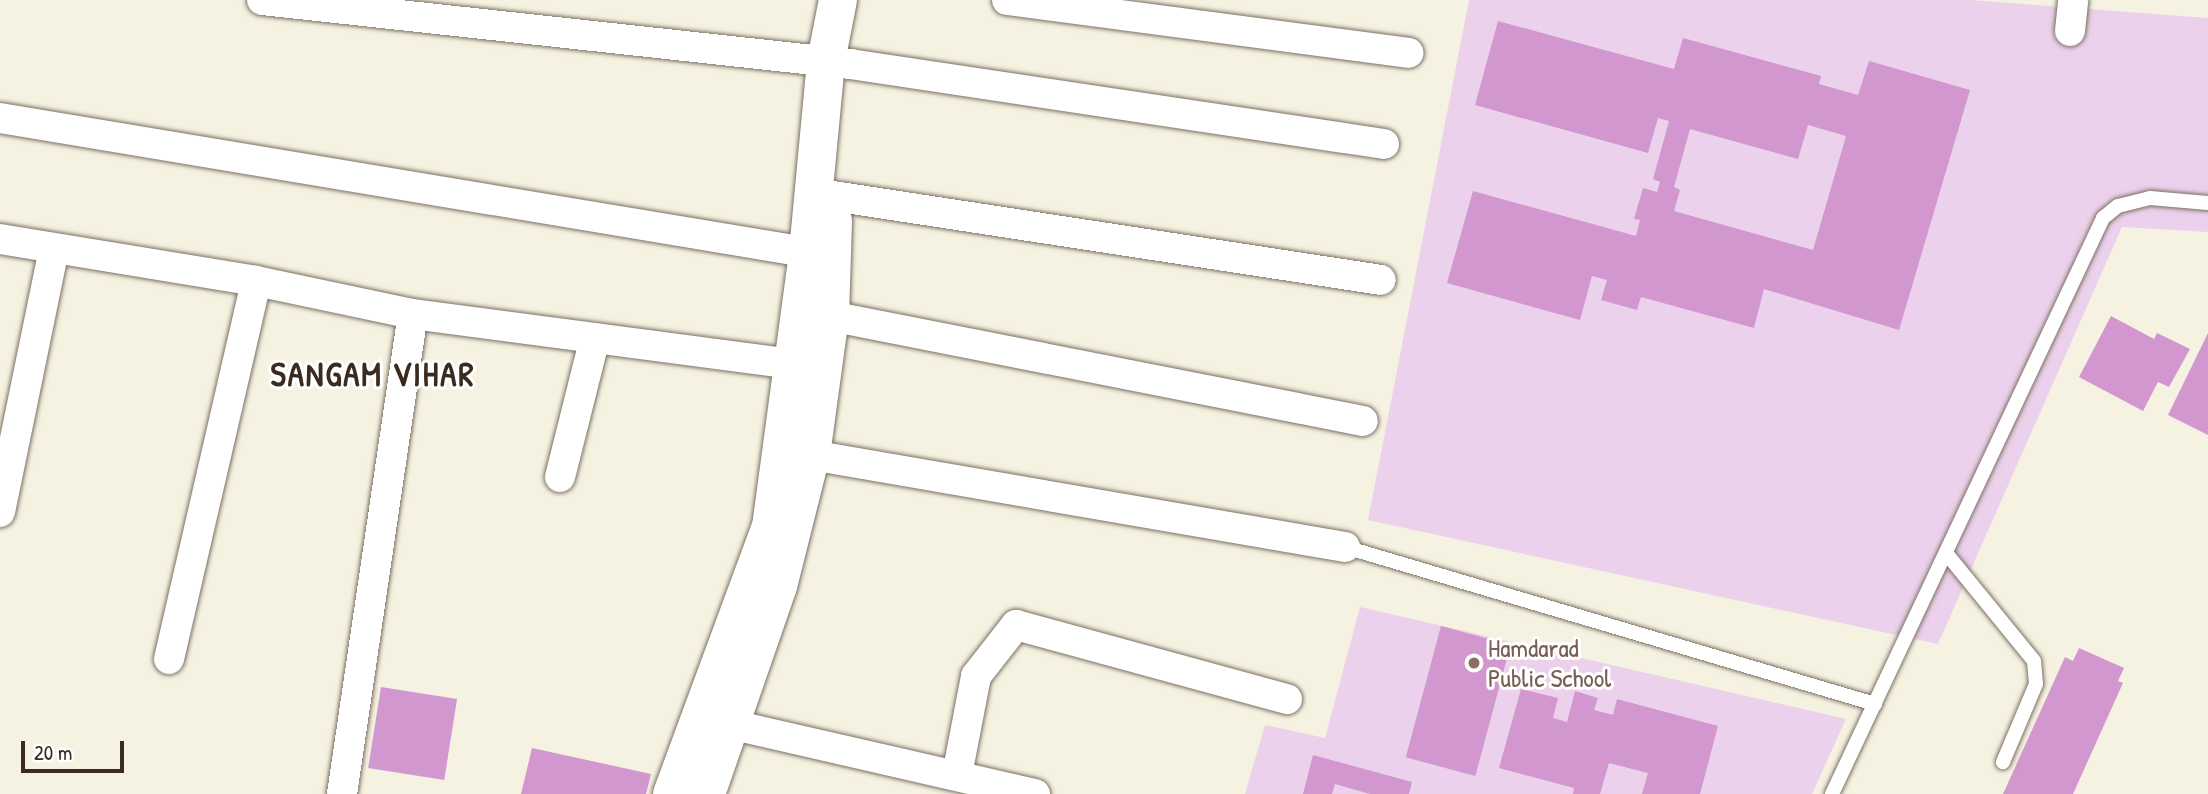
<!DOCTYPE html>
<html>
<head>
<meta charset="utf-8">
<style>
	body { margin:0 }
	#map { position:relative; width:2208px; height:794px; overflow:hidden; background:#f5f2e2; font-family:"Patrick Hand",sans-serif }
	div>[style] { position:absolute }
	.built>* { inset:0; background:#ebd1eb }
	.building>* { inset:0; background:#d297ce; transform-origin:0 0 }
	.roads { filter:drop-shadow(0 0 2px #7c7063) drop-shadow(0 0 2px #7c7063) }
	.lane>* { height:14px; margin:-7px; padding:0 7px; transform-origin:7px; border-radius:7px; background:#fff }
	.street>* { height:30px; margin:-15px; padding:0 15px; transform-origin:15px; border-radius:15px; background:#fff }
	.secondary>* { height:38px; margin:-19px; padding:0 19px; transform-origin:19px; border-radius:19px; background:#fff }
	.dots>* { width:19px; height:19px; translate:-50% -50%; box-sizing:border-box; border:4px solid #fff; border-radius:50% }
	span { translate:-50% -50%; white-space:nowrap; text-align:center; line-height:1.15; -webkit-text-stroke:6px #fff; paint-order:stroke }
	.education-label { font-size:26px; color:#785e54 }
	.left { translate:0 -50%; text-align:left }
	.district-label { font-size:33px; color:#3b2a1e; font-weight:700; letter-spacing:2px }
	.scale { position:absolute; left:21px; top:741px; width:103px; height:32px; box-sizing:border-box; border:4px solid #3b2a1e; border-top:0; padding-left:9px; font-size:21px; line-height:24px; white-space:nowrap; color:#3b2a1e; -webkit-text-stroke:5px #fff; paint-order:stroke }
</style>
</head>
<body>
<div id="map">
	<div class="built">
		<div style="clip-path:polygon(1469px 0,1970px 0,2208px 18px,2208px 232px,2122px 227px,1938px 644px,1368px 520px)"></div>
		<div style="clip-path:polygon(1360px 607px,1846px 719px,1812px 794px,1245px 794px,1265px 725px,1325px 738px)"></div>
	</div>
	<div class="building">
		<div style="clip-path:polygon(evenodd,1498px 21px,1674px 69px,1683px 38px,1821px 76px,1819px 84px,1858px 95px,1869px 61px,1970px 90px,1899px 330px,1764px 289px,1754px 328px,1641px 297px,1637px 310px,1601px 300px,1607px 280px,1592px 276px,1580px 320px,1447px 283px,1473px 191px,1636px 236px,1640px 220px,1634px 219px,1643px 188px,1657px 192px,1660px 182px,1653px 179px,1669px 121px,1658px 118px,1648px 153px,1475px 105px,1498px 21px,1808px 125px,1846px 136px,1813px 250px,1674px 211px,1680px 190px,1674px 187px,1690px 129px,1798px 159px,1808px 125px)"></div>
		<div style="clip-path:polygon(2111px 316px,2154px 339px,2157px 333px,2190px 349px,2169px 387px,2158px 382px,2143px 411px,2079px 377px)"></div>
		<div style="clip-path:polygon(2208px 333px,2208px 435px,2168px 415px)"></div>
		<div style="left:1441px;top:626px;width:72px;height:136px;rotate:15deg"></div>
		<div style="clip-path:polygon(2079px 648px,2124px 668px,2118px 681px,2123px 683px,2073px 794px,2003px 794px,2065px 657px,2073px 661px)"></div>
		<div style="left:381px;top:687px;width:77px;height:82px;rotate:9deg"></div>
		<div style="clip-path:polygon(1521px 689px,1558px 698px,1553px 718px,1567px 722px,1575px 691px,1598px 698px,1594px 710px,1613px 715px,1617px 699px,1718px 726px,1700px 794px,1642px 794px,1648px 773px,1609px 763px,1600px 794px,1573px 794px,1574px 788px,1499px 768px)"></div>
		<div style="clip-path:polygon(532px 748px,651px 774px,646px 794px,521px 794px)"></div>
		<div style="clip-path:polygon(1313px 755px,1412px 782px,1409px 794px,1370px 794px,1335px 784px,1332px 794px,1303px 794px)"></div>
	</div>
	<div class="roads">
		<div class="lane">
			<div style="left:1345px;top:547px;width:553px;rotate:16.5deg"></div>
			<div style="left:1946px;top:553px;width:139px;rotate:50.8deg"></div>
			<div style="left:2034px;top:661px;width:23px;rotate:85deg"></div>
			<div style="left:2036px;top:684px;width:85px;rotate:112.9deg"></div>
			<div style="left:1832px;top:794px;width:637px;rotate:-64.8deg"></div>
			<div style="left:2103px;top:218px;width:19px;rotate:-39deg"></div>
			<div style="left:2118px;top:206px;width:33px;rotate:-14deg"></div>
			<div style="left:2150px;top:198px;width:58px;rotate:4.9deg"></div>
		</div>
		<div class="street">
			<div style="left:262px;top:0;width:591px;rotate:6.21deg"></div>
			<div style="left:850px;top:64px;width:540px;rotate:8.52deg"></div>
			<div style="left:1007px;top:0;width:405px;rotate:7.5deg"></div>
			<div style="left:2070px;top:31px;width:31px;rotate:-84deg"></div>
			<div style="left:0;top:118px;width:840px;rotate:9.45deg"></div>
			<div style="left:833px;top:196px;width:554px;rotate:8.71deg"></div>
			<div style="left:0;top:239px;width:259px;rotate:9.3deg"></div>
			<div style="left:256px;top:281px;width:160px;rotate:11.9deg"></div>
			<div style="left:413px;top:314px;width:403px;rotate:7.5deg"></div>
			<div style="left:830px;top:316px;width:543px;rotate:11.14deg"></div>
			<div style="left:811px;top:455px;width:542px;rotate:9.78deg"></div>
			<div style="left:560px;top:477px;width:143px;rotate:-75.9deg"></div>
			<div style="left:0;top:512px;width:269px;rotate:-78.4deg"></div>
			<div style="left:169px;top:659px;width:388px;rotate:-77deg"></div>
			<div style="left:729px;top:724px;width:314px;rotate:12.9deg"></div>
			<div style="left:957px;top:775px;width:101px;rotate:-79.1deg"></div>
			<div style="left:976px;top:676px;width:65px;rotate:-51.9deg"></div>
			<div style="left:1016px;top:625px;width:281px;rotate:15.3deg"></div>
			<div style="left:342px;top:794px;width:485px;rotate:-81.6deg"></div>
		</div>
		<div class="secondary">
			<div style="left:672px;top:794px;width:285px;rotate:-69.7deg"></div>
			<div style="left:771px;top:527px;width:277px;rotate:-82.3deg"></div>
			<div style="left:808px;top:252px;width:192px;rotate:-84.6deg"></div>
			<div style="left:826px;top:61px;width:62px;rotate:-78.9deg"></div>
			<div style="left:706px;top:794px;width:220px;rotate:-70.9deg"></div>
			<div style="left:778px;top:586px;width:135px;rotate:-75.9deg"></div>
			<div style="left:811px;top:455px;width:140px;rotate:-82.2deg"></div>
			<div style="left:830px;top:316px;width:95px;rotate:-88.2deg"></div>
		</div>
	</div>
	<div class="dots">
		<div style="left:1474px;top:663px;background:#8d6e63"></div>
	</div>
	<div class="education-label">
		<span class="left" style="left:1488px;top:663px">Hamdarad<br>Public School</span>
	</div>
	<div class="district-label">
		<span style="left:373px;top:375px">SANGAM VIHAR</span>
	</div>
	<div class="scale">20 m</div>
</div>
</body>
</html>
